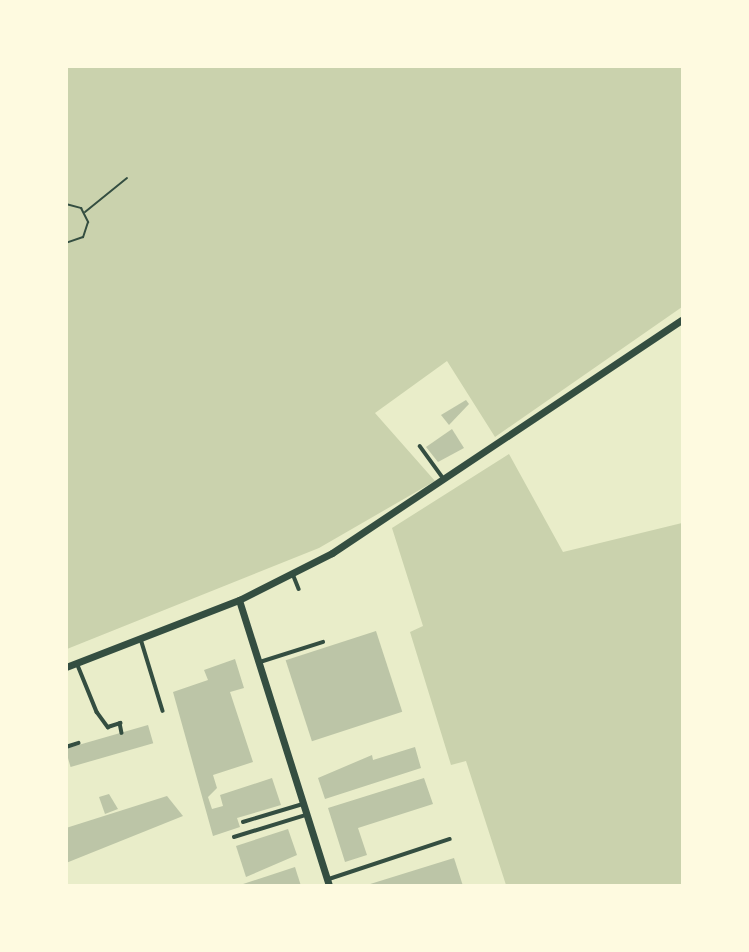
<!DOCTYPE html>
<html>
<head>
<meta charset="utf-8">
<style>
	body { margin:0 }
	#map { position:relative; width:749px; height:952px; overflow:hidden; background:#e9edc9; font-family:"Exo 2",sans-serif }
	div>[style] { position:absolute }
	.green>* { inset:0; background:#cad2ad }
	.building>* { inset:0; background:#bcc5a7; transform-origin:0 0 }
	.path>* { height:2px; margin:-1px; padding:0 1px; transform-origin:1px; border-radius:1px; background:#344e41 }
	.service>* { height:3.5px; margin:-1.75px; padding:0 1.75px; transform-origin:1.75px; border-radius:1.75px; background:#344e41 }
	.minor>* { height:7px; margin:-3.5px; padding:0 3.5px; transform-origin:3.5px; border-radius:3.5px; background:#344e41 }
	span { translate:-50% -50%; white-space:nowrap; text-align:center; line-height:1.15; -webkit-text-stroke:7px #fefae0; paint-order:stroke }
	.frame { position:absolute; inset:0; border:68px solid #fefae0; pointer-events:none }
</style>
</head>
<body>
<div id="map">
	<div class="green">
		<div style="clip-path:polygon(67px 67px,682px 67px,682px 307px,495px 437px,447px 361px,375px 413px,435px 481px,319px 548px,67px 649px)"></div>
		<div style="clip-path:polygon(509px 454px,563px 552px,682px 523px,682px 885px,506px 885px,466px 761px,451px 765px,410px 632px,423px 626px,392px 528px)"></div>
	</div>
	<div class="building">
		<div style="clip-path:polygon(466px 400px,469px 404px,449px 425px,441px 415px)"></div>
		<div style="clip-path:polygon(452px 429px,464px 448px,438px 462px,426px 447px)"></div>
		<div style="left:376px;top:631px;width:85px;height:95px;rotate:72deg"></div>
		<div style="clip-path:polygon(235px 659px,244px 688px,230px 692px,253px 762px,213px 775px,217px 788px,208px 797px,212px 809px,223px 806px,220px 795px,272px 778px,281px 805px,237px 818px,240px 827px,213px 836px,173px 692px,208px 680px,204px 670px)"></div>
		<div style="left:148px;top:725px;width:19px;height:86px;rotate:74deg"></div>
		<div style="clip-path:polygon(415px 747px,421px 768px,325px 799px,318px 778px,372px 755px,373px 760px)"></div>
		<div style="clip-path:polygon(424px 778px,433px 804px,358px 828px,367px 855px,345px 862px,328px 808px)"></div>
		<div style="clip-path:polygon(109px 794px,118px 809px,105px 814px,99px 797px)"></div>
		<div style="clip-path:polygon(167px 796px,183px 816px,66px 863px,66px 828px)"></div>
		<div style="clip-path:polygon(288px 829px,297px 855px,246px 877px,236px 846px)"></div>
		<div style="clip-path:polygon(454px 858px,463px 886px,367px 886px,367px 885px)"></div>
		<div style="clip-path:polygon(295px 867px,301px 886px,240px 886px,240px 885px)"></div>
	</div>
	<div class="path">
		<div style="left:66px;top:204px;width:16px;rotate:15deg"></div>
		<div style="left:81px;top:208px;width:16px;rotate:63deg"></div>
		<div style="left:88px;top:222px;width:16px;rotate:108deg"></div>
		<div style="left:83px;top:237px;width:18px;rotate:161deg"></div>
		<div style="left:85px;top:212px;width:54px;rotate:-39deg"></div>
	</div>
	<div class="service">
		<div style="left:420px;top:446px;width:39px;rotate:54deg"></div>
		<div style="left:293px;top:574px;width:16px;rotate:68deg"></div>
		<div style="left:141px;top:639px;width:75px;rotate:73deg"></div>
		<div style="left:260px;top:662px;width:66px;rotate:-17.6deg"></div>
		<div style="left:77px;top:663px;width:53px;rotate:67.8deg"></div>
		<div style="left:97px;top:712px;width:19px;rotate:54deg"></div>
		<div style="left:108px;top:727px;width:13px;rotate:-18deg"></div>
		<div style="left:120px;top:723px;width:10px;rotate:79deg"></div>
		<div style="left:66px;top:747px;width:13px;rotate:-18deg"></div>
		<div style="left:243px;top:822px;width:63px;rotate:-16.7deg"></div>
		<div style="left:234px;top:837px;width:75px;rotate:-17deg"></div>
		<div style="left:329px;top:879px;width:127px;rotate:-18.3deg"></div>
	</div>
	<div class="minor">
		<div style="left:239px;top:600px;width:300px;rotate:72.5deg"></div>
		<div style="left:66px;top:667px;width:186px;rotate:-21.2deg"></div>
		<div style="left:239px;top:600px;width:104px;rotate:-26.8deg"></div>
		<div style="left:332px;top:553px;width:420px;rotate:-33.7deg"></div>
	</div>
	<div class="frame"></div>
</div>
</body>
</html>
